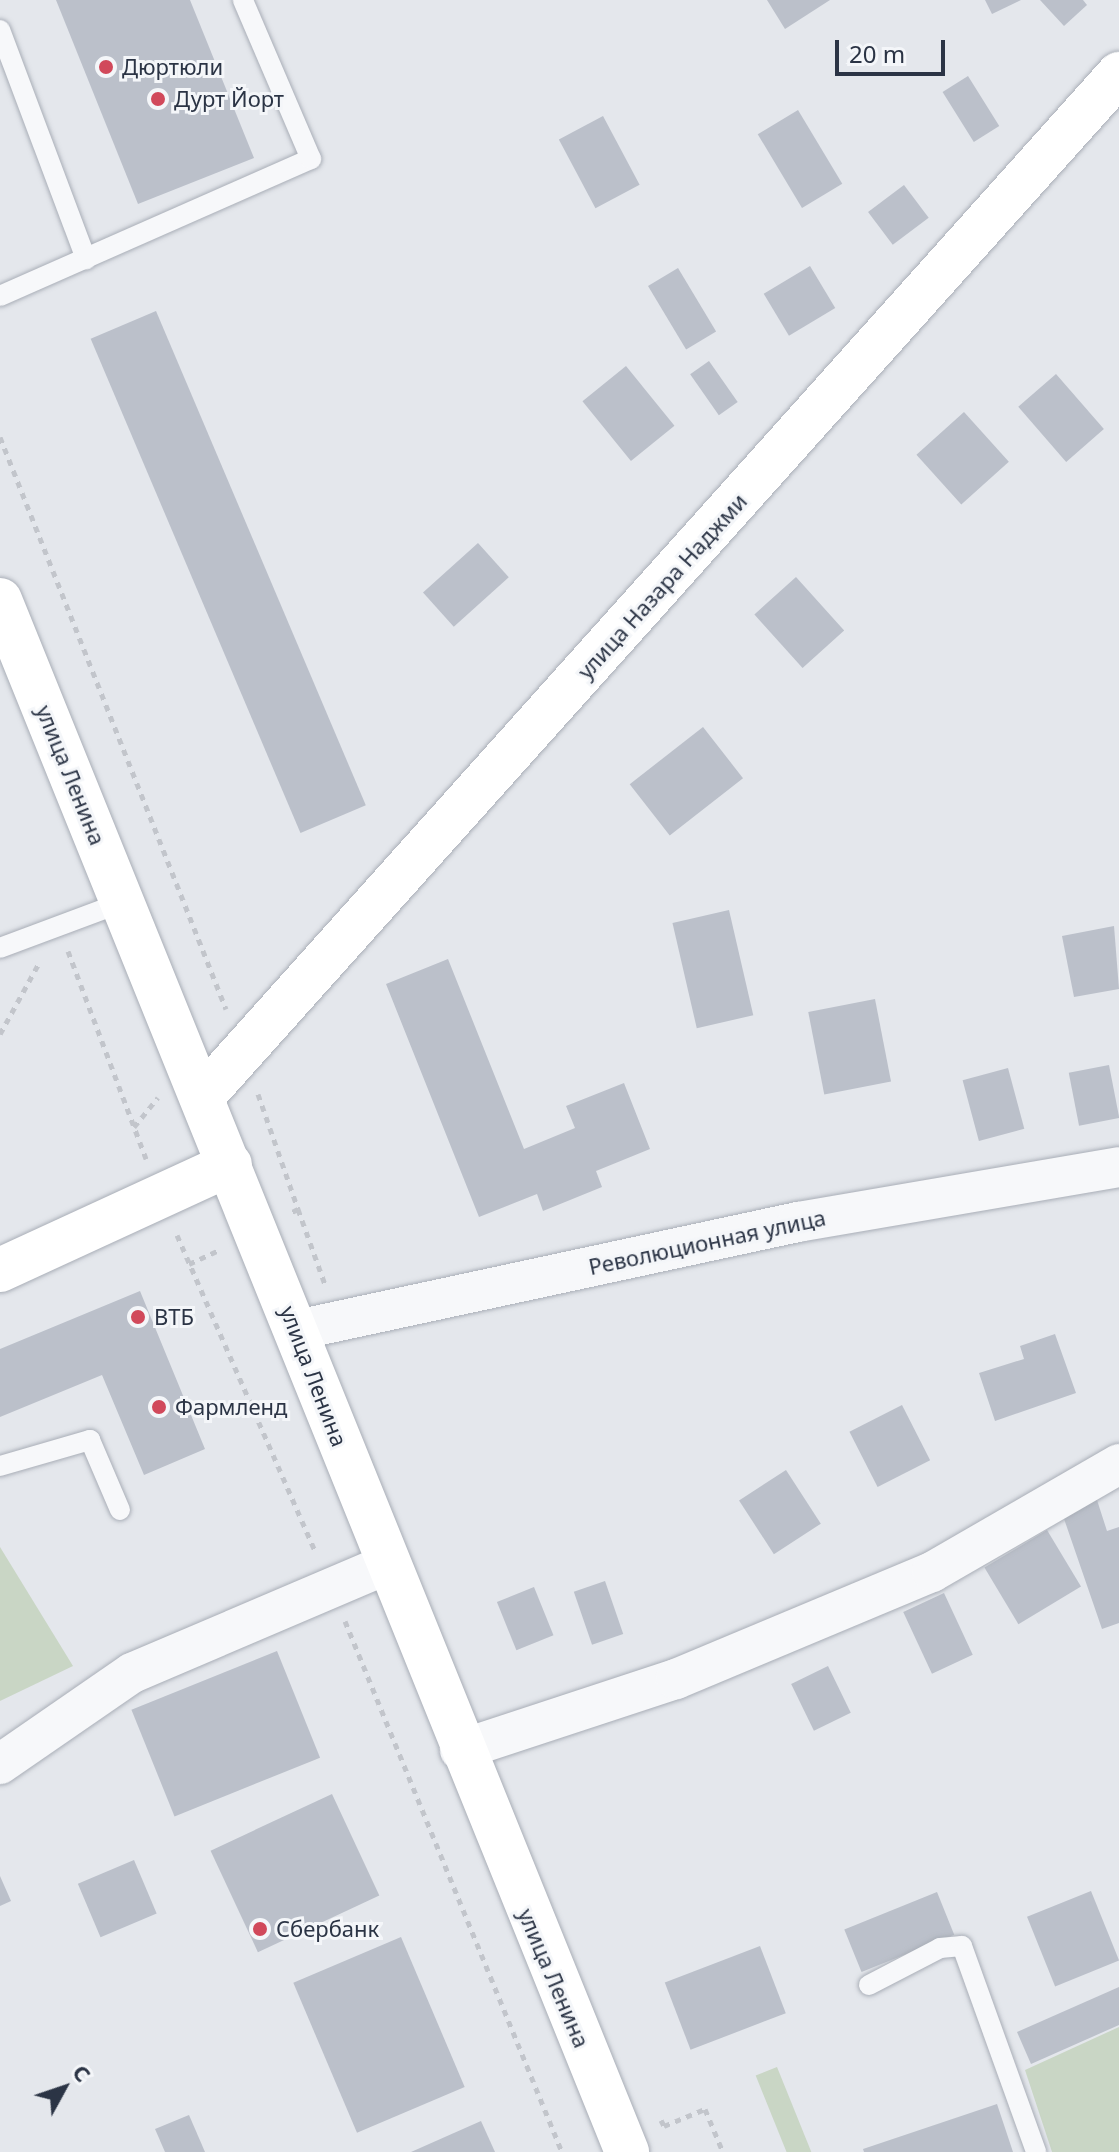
<!DOCTYPE html>
<html>
<head>
<meta charset="utf-8">
<style>
	body { margin:0 }
	#map { position:relative; width:1119px; height:2152px; overflow:hidden; background:#e4e7ec; font-family:"Noto Sans",sans-serif }
	div>[style] { position:absolute }
	.green>* { inset:0; background:#c9d6c5; transform-origin:0 0 }
	.building>* { inset:0; background:#bbc0ca; transform-origin:0 0 }
	.path>* { height:5px; margin-top:-2.5px; transform-origin:0; background:repeating-linear-gradient(90deg,#c2c5cb 0 6px,transparent 0 12px) }
	.roads { filter:drop-shadow(0 0 2px #a9aeb7) drop-shadow(0 0 2px #a9aeb7) }
	.lane>* { height:20px; margin:-10px; padding:0 10px; transform-origin:10px; border-radius:10px; background:#f7f8fa }
	.street>* { height:40px; margin:-20px; padding:0 20px; transform-origin:20px; border-radius:20px; background:#f7f8fa }
	.secondary>* { height:44px; margin:-22px; padding:0 22px; transform-origin:22px; border-radius:22px; background:#fff }
	.dots>* { width:22px; height:22px; translate:-50% -50%; box-sizing:border-box; border:4px solid #f4f6f9; border-radius:50% }
	span { translate:-50% -50%; white-space:nowrap; text-align:center; line-height:1.15; -webkit-text-stroke:6px #f4f6f9; paint-order:stroke }
	.poi-label { font-size:22px; color:#2b3445 }
	.left { translate:0 -50%; text-align:left }
	.street-label { font-size:22px; color:#2b3445 }
	.north { position:absolute; left:24px; top:2048px; width:80px; height:80px; -webkit-text-stroke:6px #f4f6f9; paint-order:stroke; rotate:50deg; font-size:22px; font-weight:700; line-height:32px; text-align:center; color:#2b3445 }
	.north::after { content:''; display:block; margin:auto; width:28px; height:36px; background:#2b3445; clip-path:polygon(50% 0,100% 100%,50% 72%,0 100%) }
	.scale { position:absolute; left:835px; top:40px; width:110px; height:36px; box-sizing:border-box; border:4px solid #2b3445; border-top:0; padding-left:10px; font-size:24px; line-height:28px; white-space:nowrap; color:#2b3445; -webkit-text-stroke:6px #f4f6f9; paint-order:stroke }
</style>
</head>
<body>
<div id="map">
	<div class="green">
		<div style="clip-path:polygon(0 1547px,73px 1666px,0 1701px)"></div>
		<div style="clip-path:polygon(1119px 2027px,1119px 2152px,1052px 2152px,1025px 2070px)"></div>
		<div style="left:777px;top:2067px;width:92px;height:23px;rotate:68deg"></div>
	</div>
	<div class="building">
		<div style="clip-path:polygon(56px 0,190px 0,254px 158px,138px 204px)"></div>
		<div style="clip-path:polygon(767px 0,830px 0,785px 29px)"></div>
		<div style="clip-path:polygon(985px 0,1021px 0,992px 14px)"></div>
		<div style="clip-path:polygon(1040px 0,1083px 0,1087px 5px,1064px 26px)"></div>
		<div style="left:968px;top:76px;width:59px;height:30px;rotate:58deg"></div>
		<div style="left:798px;top:110px;width:86px;height:47px;rotate:59deg"></div>
		<div style="left:603px;top:116px;width:78px;height:50px;rotate:62deg"></div>
		<div style="left:904px;top:185px;width:41px;height:45px;rotate:53deg"></div>
		<div style="left:810px;top:266px;width:49px;height:54px;rotate:59deg"></div>
		<div style="left:678px;top:268px;width:74px;height:35px;rotate:59deg"></div>
		<div style="left:156px;top:311px;width:537px;height:71px;rotate:67deg"></div>
		<div style="left:709px;top:361px;width:50px;height:23px;rotate:55deg"></div>
		<div style="left:626px;top:366px;width:77px;height:56px;rotate:51deg"></div>
		<div style="left:1056px;top:374px;width:73px;height:50px;rotate:49deg"></div>
		<div style="left:964px;top:412px;width:67px;height:64px;rotate:48deg"></div>
		<div style="left:478px;top:543px;width:46px;height:74px;rotate:48deg"></div>
		<div style="left:796px;top:577px;width:72px;height:56px;rotate:48deg"></div>
		<div style="left:703px;top:727px;width:65px;height:93px;rotate:52deg"></div>
		<div style="left:729px;top:910px;width:108px;height:58px;rotate:77deg"></div>
		<div style="clip-path:polygon(1114px 926px,1119px 989px,1074px 997px,1062px 936px)"></div>
		<div style="clip-path:polygon(448px 959px,524px 1149px,575px 1128px,566px 1106px,624px 1083px,650px 1149px,596px 1171px,602px 1187px,543px 1211px,537px 1194px,479px 1217px,386px 984px)"></div>
		<div style="left:875px;top:999px;width:84px;height:68px;rotate:79deg"></div>
		<div style="left:1109px;top:1065px;width:54px;height:41px;rotate:79deg"></div>
		<div style="left:1008px;top:1068px;width:63px;height:47px;rotate:75deg"></div>
		<div style="clip-path:polygon(140px 1291px,205px 1449px,144px 1475px,102px 1375px,0 1417px,0 1349px)"></div>
		<div style="clip-path:polygon(1055px 1334px,1076px 1393px,995px 1421px,979px 1373px,1024px 1359px,1020px 1346px)"></div>
		<div style="left:902px;top:1405px;width:62px;height:59px;rotate:63deg"></div>
		<div style="left:786px;top:1470px;width:64px;height:56px;rotate:57deg"></div>
		<div style="clip-path:polygon(1097px 1500px,1107px 1531px,1119px 1527px,1119px 1623px,1102px 1629px,1062px 1513px)"></div>
		<div style="left:1047px;top:1530px;width:66px;height:73px;rotate:59deg"></div>
		<div style="left:605px;top:1581px;width:56px;height:33px;rotate:71deg"></div>
		<div style="left:534px;top:1587px;width:52px;height:40px;rotate:68deg"></div>
		<div style="left:944px;top:1593px;width:68px;height:45px;rotate:65deg"></div>
		<div style="left:277px;top:1651px;width:115px;height:157px;rotate:68deg"></div>
		<div style="left:828px;top:1666px;width:52px;height:41px;rotate:64deg"></div>
		<div style="left:332px;top:1794px;width:112px;height:134px;rotate:65deg"></div>
		<div style="left:134px;top:1860px;width:58px;height:61px;rotate:67deg"></div>
		<div style="clip-path:polygon(0 1876px,11px 1901px,0 1906px)"></div>
		<div style="left:1091px;top:1891px;width:75px;height:69px;rotate:68deg"></div>
		<div style="left:937px;top:1892px;width:46px;height:100px;rotate:68deg"></div>
		<div style="left:401px;top:1937px;width:163px;height:117px;rotate:67deg"></div>
		<div style="left:760px;top:1946px;width:72px;height:102px;rotate:69deg"></div>
		<div style="clip-path:polygon(1119px 1987px,1119px 2025px,1031px 2064px,1017px 2032px)"></div>
		<div style="clip-path:polygon(997px 2104px,1013px 2152px,864px 2152px,863px 2149px)"></div>
		<div style="clip-path:polygon(189px 2115px,205px 2152px,165px 2152px,155px 2129px)"></div>
		<div style="clip-path:polygon(481px 2121px,495px 2152px,411px 2152px)"></div>
	</div>
	<div class="path">
		<div style="left:0;top:437px;width:615px;rotate:68.44deg"></div>
		<div style="left:68px;top:951px;width:222px;rotate:69.4deg"></div>
		<div style="left:0;top:1034px;width:79px;rotate:-61.2deg"></div>
		<div style="left:258px;top:1094px;width:122px;rotate:70.8deg"></div>
		<div style="left:298px;top:1209px;width:11px;rotate:153deg"></div>
		<div style="left:134px;top:1127px;width:38px;rotate:-51deg"></div>
		<div style="left:298px;top:1209px;width:83px;rotate:70.3deg"></div>
		<div style="left:177px;top:1235px;width:347px;rotate:66.4deg"></div>
		<div style="left:189px;top:1264px;width:35px;rotate:-25deg"></div>
		<div style="left:345px;top:1621px;width:574px;rotate:67.77deg"></div>
		<div style="left:661px;top:2120px;width:7px;rotate:63deg"></div>
		<div style="left:664px;top:2126px;width:44px;rotate:-22.5deg"></div>
		<div style="left:705px;top:2109px;width:47px;rotate:67.3deg"></div>
	</div>
	<div class="roads">
		<div class="lane">
			<div style="left:0;top:30px;width:245px;rotate:69.4deg"></div>
			<div style="left:0;top:296px;width:340px;rotate:-23.8deg"></div>
			<div style="left:311px;top:159px;width:173px;rotate:-113.2deg"></div>
			<div style="left:0;top:948px;width:131px;rotate:-20.5deg"></div>
			<div style="left:0;top:1466px;width:94px;rotate:-16.1deg"></div>
			<div style="left:90px;top:1440px;width:76px;rotate:66.8deg"></div>
			<div style="left:869px;top:1985px;width:80px;rotate:-27.5deg"></div>
			<div style="left:940px;top:1948px;width:22px;rotate:-5deg"></div>
			<div style="left:962px;top:1946px;width:219px;rotate:70.2deg"></div>
		</div>
		<div class="street">
			<div style="left:297px;top:1330px;width:513px;rotate:-12.17deg"></div>
			<div style="left:798px;top:1222px;width:326px;rotate:-9.7deg"></div>
			<div style="left:460px;top:1750px;width:227px;rotate:-18.2deg"></div>
			<div style="left:676px;top:1679px;width:277px;rotate:-22.7deg"></div>
			<div style="left:932px;top:1572px;width:216px;rotate:-30deg"></div>
			<div style="left:0;top:1764px;width:160px;rotate:-34.6deg"></div>
			<div style="left:132px;top:1673px;width:277px;rotate:-23.1deg"></div>
		</div>
		<div class="secondary">
			<div style="left:0;top:600px;width:1674px;rotate:68deg"></div>
			<div style="left:202px;top:1097px;width:1374px;rotate:-48.13deg"></div>
			<div style="left:0;top:1270px;width:253px;rotate:-24.7deg"></div>
		</div>
	</div>
	<div class="dots">
		<div style="left:106px;top:67px;background:#d1495b"></div>
		<div style="left:158px;top:99px;background:#d1495b"></div>
		<div style="left:138px;top:1317px;background:#d1495b"></div>
		<div style="left:159px;top:1407px;background:#d1495b"></div>
		<div style="left:260px;top:1929px;background:#d1495b"></div>
	</div>
	<div class="poi-label">
		<span class="left" style="left:122px;top:67px">Дюртюли</span>
		<span class="left" style="left:174px;top:99px">Дурт Йорт</span>
		<span class="left" style="left:154px;top:1317px">ВТБ</span>
		<span class="left" style="left:175px;top:1407px">Фармленд</span>
		<span class="left" style="left:276px;top:1929px">Сбербанк</span>
	</div>
	<div class="street-label">
		<span style="left:662px;top:586px;rotate:-48deg">улица Назара Наджми</span>
		<span style="left:71px;top:775px;rotate:68deg">улица Ленина</span>
		<span style="left:707px;top:1242px;rotate:-12deg">Революционная улица</span>
		<span style="left:314px;top:1376px;rotate:69deg">улица Ленина</span>
		<span style="left:554px;top:1978px;rotate:67deg">улица Ленина</span>
	</div>
	<div class="north">С</div>
	<div class="scale">20 m</div>
</div>
</body>
</html>
